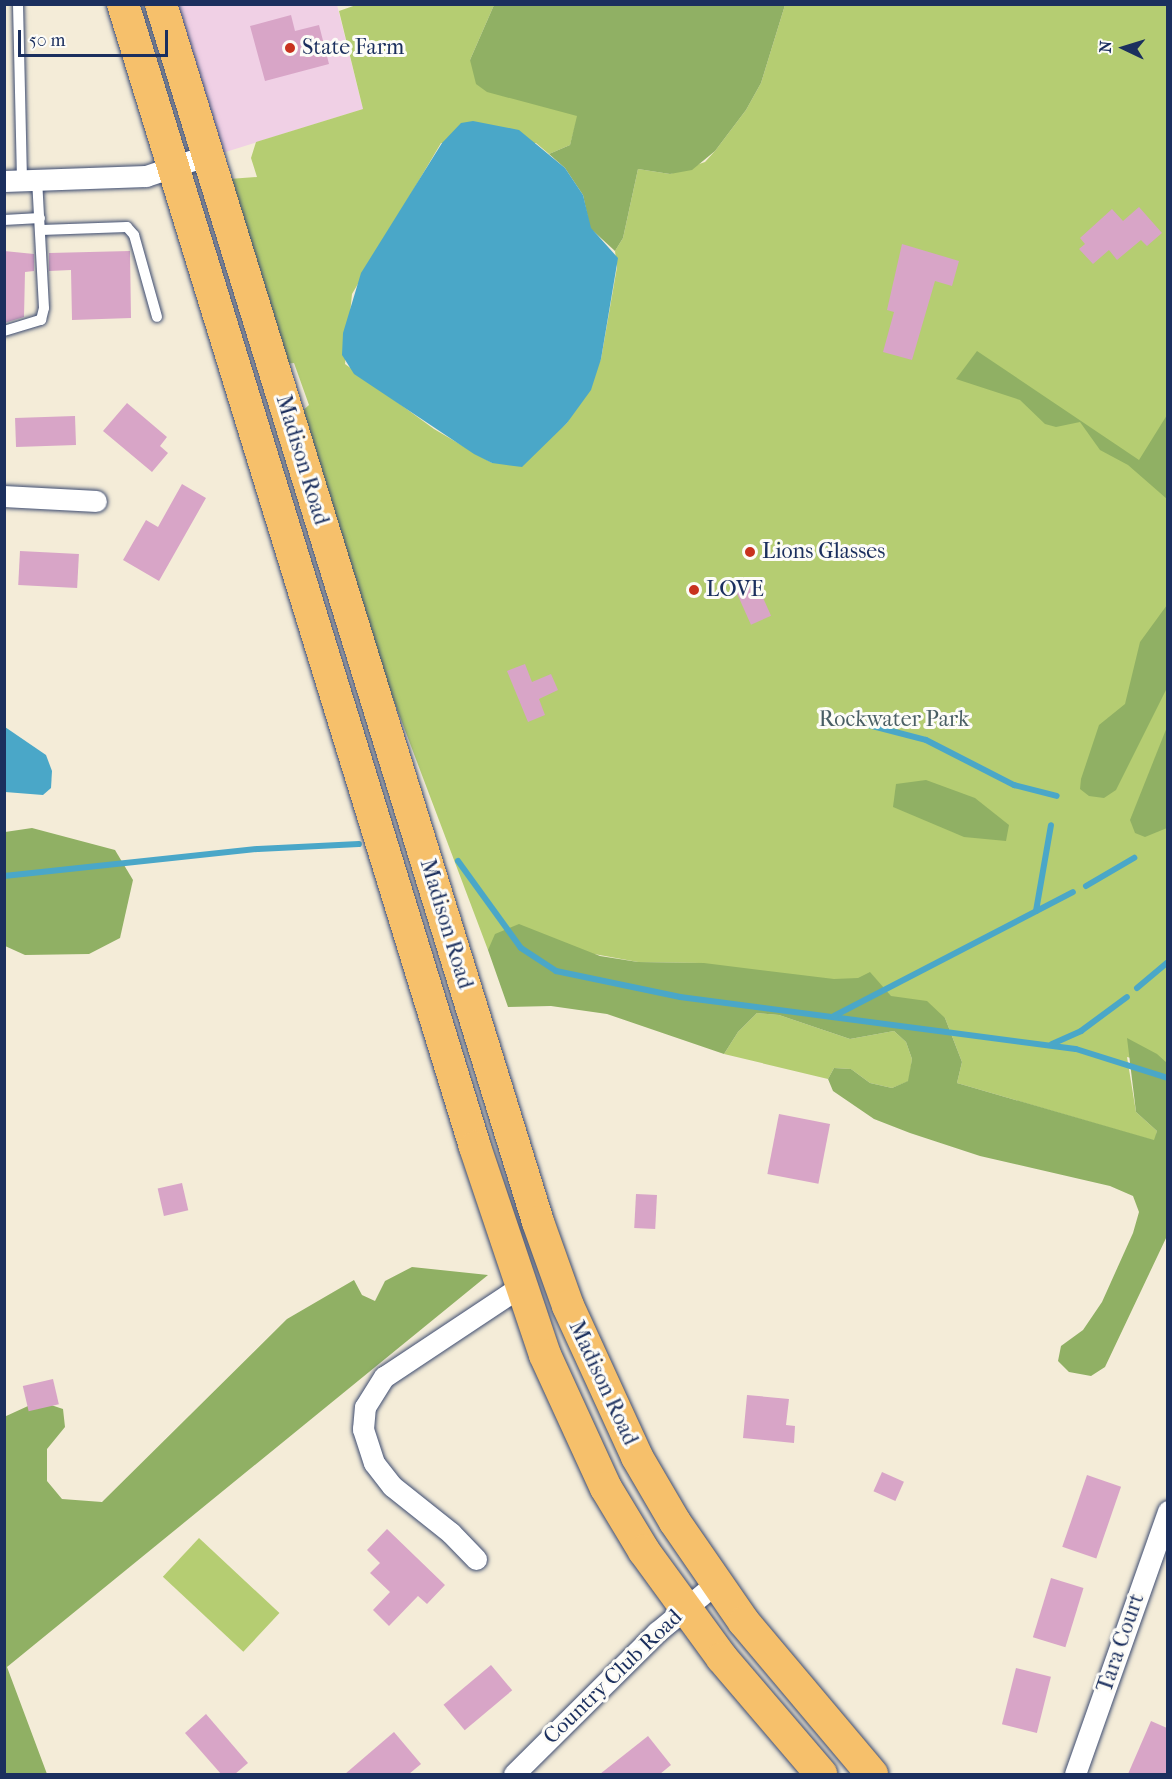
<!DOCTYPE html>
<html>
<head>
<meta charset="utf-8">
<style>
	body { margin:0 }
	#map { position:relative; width:1172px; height:1779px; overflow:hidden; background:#f4ecd8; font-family:"IM FELL French Canon",serif }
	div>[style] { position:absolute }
	.built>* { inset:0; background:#f0d0e5 }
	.green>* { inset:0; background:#b5cd72; transform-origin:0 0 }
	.forest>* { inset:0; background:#90b064 }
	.water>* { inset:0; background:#4aa7c8 }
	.stream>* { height:6px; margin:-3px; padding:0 3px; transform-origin:3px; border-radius:3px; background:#4aa7c8 }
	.building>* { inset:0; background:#d8a5c7; transform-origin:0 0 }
	.roads { filter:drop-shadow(0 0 2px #3c4b70) drop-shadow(0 0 2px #3c4b70) }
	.lane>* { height:10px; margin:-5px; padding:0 5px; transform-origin:5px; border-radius:5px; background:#fff }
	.street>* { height:21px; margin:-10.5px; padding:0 10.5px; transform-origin:10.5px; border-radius:10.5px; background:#fff }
	.primary>* { height:32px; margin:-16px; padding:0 16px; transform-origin:16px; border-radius:16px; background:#f6c06b }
	.dots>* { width:16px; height:16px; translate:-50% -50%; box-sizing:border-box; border:3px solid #fdfcf7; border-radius:50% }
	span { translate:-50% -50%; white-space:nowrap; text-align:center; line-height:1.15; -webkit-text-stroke:6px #fdfcf7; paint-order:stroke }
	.poi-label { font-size:22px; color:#1b2f5e }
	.left { translate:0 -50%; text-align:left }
	.street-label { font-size:22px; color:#1b2f5e }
	.park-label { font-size:22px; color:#495e64 }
	.frame { position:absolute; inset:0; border:6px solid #1b2f5e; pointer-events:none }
	.north { position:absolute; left:1094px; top:18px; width:60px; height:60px; -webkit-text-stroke:4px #fdfcf7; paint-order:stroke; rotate:274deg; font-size:16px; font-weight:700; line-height:24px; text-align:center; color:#1b2f5e }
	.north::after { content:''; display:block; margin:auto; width:21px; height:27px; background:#1b2f5e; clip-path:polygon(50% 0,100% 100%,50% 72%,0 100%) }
	.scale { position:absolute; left:18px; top:30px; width:150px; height:27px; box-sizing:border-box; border:3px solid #1b2f5e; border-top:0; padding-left:8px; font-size:18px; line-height:21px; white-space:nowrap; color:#1b2f5e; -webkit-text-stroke:4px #fdfcf7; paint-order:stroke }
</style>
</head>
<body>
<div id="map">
	<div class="built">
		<div style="clip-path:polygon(169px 5px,337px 5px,363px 109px,216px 155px)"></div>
	</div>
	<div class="green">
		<div style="clip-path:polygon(359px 4px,494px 5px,470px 60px,578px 116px,570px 145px,549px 154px,536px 143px,441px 143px,352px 294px,345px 364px,434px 429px,492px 463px,546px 441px,567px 423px,601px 359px,617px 267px,615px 251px,623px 238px,638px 169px,670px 174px,705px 162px,715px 151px,746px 110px,761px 83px,785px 5px,1167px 5px,1167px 1067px,1127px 1057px,1136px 1112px,1157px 1131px,1155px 1141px,957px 1083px,962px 1062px,945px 1018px,700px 963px,638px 962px,594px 954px,488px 950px,357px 603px,300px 413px,309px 405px,294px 363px,284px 364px,229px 179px,257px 177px,251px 158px,256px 142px,363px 109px,339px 11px)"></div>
		<div style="clip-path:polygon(757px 1013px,779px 1015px,850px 1039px,894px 1031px,906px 1042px,912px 1059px,909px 1081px,892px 1088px,870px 1083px,851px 1069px,834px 1068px,828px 1079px,724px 1054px,738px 1032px)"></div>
		<div style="left:199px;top:1538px;width:110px;height:53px;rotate:43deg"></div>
	</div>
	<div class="forest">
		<div style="clip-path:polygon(494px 5px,785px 5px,761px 83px,746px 110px,715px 151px,692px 170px,670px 174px,638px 169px,623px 238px,615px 251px,590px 228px,583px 195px,565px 168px,549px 154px,570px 145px,577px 116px,487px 92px,476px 84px,470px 60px)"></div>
		<div style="clip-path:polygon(977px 351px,1139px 460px,1167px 415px,1167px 499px,1128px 465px,1100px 450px,1080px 422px,1056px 427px,1045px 424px,1020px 400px,956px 379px)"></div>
		<div style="clip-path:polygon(1167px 605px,1167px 688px,1116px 790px,1104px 798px,1089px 796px,1080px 789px,1081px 779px,1099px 725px,1125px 704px,1140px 642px)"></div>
		<div style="clip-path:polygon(1167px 727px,1167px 828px,1145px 837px,1135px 833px,1130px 820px)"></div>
		<div style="clip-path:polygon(926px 780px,975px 798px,1009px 825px,1006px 841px,964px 837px,893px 807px,896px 784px)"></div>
		<div style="clip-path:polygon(32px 828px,115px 850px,133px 880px,120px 938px,89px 954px,25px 955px,5px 946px,5px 832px)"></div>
		<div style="clip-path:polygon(519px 924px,600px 956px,638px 962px,704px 963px,834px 979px,858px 978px,870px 972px,891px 996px,927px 1001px,945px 1018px,962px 1062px,957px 1083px,1154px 1140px,1157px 1131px,1136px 1112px,1127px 1038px,1157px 1054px,1167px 1063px,1167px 1236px,1105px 1367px,1091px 1376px,1069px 1372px,1058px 1361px,1061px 1346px,1083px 1330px,1102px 1302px,1133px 1233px,1139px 1212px,1133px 1196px,1110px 1186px,980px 1156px,910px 1133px,874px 1119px,833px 1091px,828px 1079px,834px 1068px,851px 1069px,870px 1083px,892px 1088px,908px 1081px,912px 1059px,906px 1042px,894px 1031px,850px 1039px,779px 1015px,757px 1013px,738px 1032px,724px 1054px,607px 1014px,551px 1006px,508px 1007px,488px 950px,495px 934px)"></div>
		<div style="clip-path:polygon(412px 1267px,488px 1275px,7px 1667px,47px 1774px,5px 1774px,4px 1417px,39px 1401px,63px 1409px,65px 1427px,47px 1449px,47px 1481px,62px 1499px,102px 1502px,287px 1319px,354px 1280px,362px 1295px,375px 1301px,385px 1281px)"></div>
	</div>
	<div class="water">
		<div style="clip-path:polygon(473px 121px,519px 130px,565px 168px,583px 195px,591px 228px,618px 258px,601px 359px,591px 390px,567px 423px,522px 467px,492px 463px,474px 454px,354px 374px,342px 355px,343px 333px,361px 273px,442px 143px,461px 123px)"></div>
		<div style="clip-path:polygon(5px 727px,46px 755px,52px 771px,51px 788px,43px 795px,5px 792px)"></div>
	</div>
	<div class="stream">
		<div style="left:827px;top:715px;width:8px;rotate:14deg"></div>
		<div style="left:853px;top:721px;width:75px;rotate:14.6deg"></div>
		<div style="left:926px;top:740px;width:99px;rotate:27.1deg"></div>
		<div style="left:1014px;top:785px;width:44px;rotate:14.3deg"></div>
		<div style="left:458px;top:861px;width:107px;rotate:54.1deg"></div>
		<div style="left:521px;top:948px;width:42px;rotate:33.3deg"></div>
		<div style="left:556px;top:971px;width:127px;rotate:11.8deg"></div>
		<div style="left:680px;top:997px;width:399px;rotate:7.5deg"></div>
		<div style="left:1076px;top:1049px;width:96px;rotate:17.5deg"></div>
		<div style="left:4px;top:876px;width:255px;rotate:-6.1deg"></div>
		<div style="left:258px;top:849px;width:101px;rotate:-2.8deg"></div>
		<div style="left:1086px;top:886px;width:56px;rotate:-30.3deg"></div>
		<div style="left:1036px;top:911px;width:87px;rotate:-80.1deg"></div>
		<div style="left:1137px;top:988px;width:40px;rotate:-40deg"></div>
		<div style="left:834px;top:1016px;width:269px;rotate:-27.4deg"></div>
		<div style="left:1052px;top:1044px;width:32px;rotate:-24deg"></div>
		<div style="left:1081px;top:1031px;width:57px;rotate:-36.5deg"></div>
	</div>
	<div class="building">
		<div style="clip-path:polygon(291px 15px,295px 31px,319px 25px,329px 64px,265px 81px,250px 26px)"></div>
		<div style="clip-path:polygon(1139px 207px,1162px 233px,1147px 246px,1141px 240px,1117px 260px,1109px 250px,1093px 264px,1079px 249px,1085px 244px,1080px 238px,1112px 209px,1123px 221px)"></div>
		<div style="clip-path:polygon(902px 244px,959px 261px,952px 286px,935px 281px,912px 360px,883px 352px,894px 312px,887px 310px)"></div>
		<div style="clip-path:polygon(4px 251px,34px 254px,34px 271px,25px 272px,24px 317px,4px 323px)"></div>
		<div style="clip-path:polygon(130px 251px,131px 318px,72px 320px,71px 270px,49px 271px,49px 253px)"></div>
		<div style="clip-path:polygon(127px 403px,167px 437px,160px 446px,168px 453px,152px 472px,103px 431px)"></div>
		<div style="left:75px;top:416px;width:29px;height:60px;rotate:88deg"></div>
		<div style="clip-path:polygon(182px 484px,206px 498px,159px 581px,123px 560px,146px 520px,158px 527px)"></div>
		<div style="left:20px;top:551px;width:59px;height:34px;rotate:3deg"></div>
		<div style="left:756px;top:582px;width:37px;height:22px;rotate:66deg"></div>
		<div style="clip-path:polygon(525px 664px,532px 682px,551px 674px,558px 690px,539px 699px,545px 715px,528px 722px,507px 671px)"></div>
		<div style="left:779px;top:1114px;width:52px;height:61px;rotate:11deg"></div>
		<div style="left:182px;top:1183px;width:28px;height:25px;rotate:77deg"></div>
		<div style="left:636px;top:1194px;width:21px;height:34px;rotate:3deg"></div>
		<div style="left:53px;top:1379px;width:26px;height:31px;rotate:77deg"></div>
		<div style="clip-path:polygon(747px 1395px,789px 1399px,786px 1425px,795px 1426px,794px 1443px,743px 1438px)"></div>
		<div style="left:882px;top:1472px;width:24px;height:21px;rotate:24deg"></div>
		<div style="left:1087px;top:1475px;width:36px;height:76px;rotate:19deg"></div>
		<div style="clip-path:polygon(387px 1529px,445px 1585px,427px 1604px,418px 1596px,389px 1626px,373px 1610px,390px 1592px,370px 1573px,380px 1563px,367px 1550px)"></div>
		<div style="left:1051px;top:1578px;width:34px;height:62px;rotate:17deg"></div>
		<div style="left:491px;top:1665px;width:33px;height:62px;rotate:50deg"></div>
		<div style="left:1016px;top:1668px;width:36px;height:58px;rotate:14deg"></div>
		<div style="clip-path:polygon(206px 1714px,248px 1763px,235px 1774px,221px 1774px,185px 1733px)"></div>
		<div style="clip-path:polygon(1151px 1721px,1167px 1728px,1167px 1774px,1128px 1774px)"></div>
		<div style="clip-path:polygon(394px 1732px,421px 1764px,409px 1774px,345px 1774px)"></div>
		<div style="clip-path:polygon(648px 1736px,671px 1765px,660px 1774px,600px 1774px)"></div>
	</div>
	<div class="roads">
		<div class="lane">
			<div style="left:18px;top:4px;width:177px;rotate:88.7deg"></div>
			<div style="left:4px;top:220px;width:36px;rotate:-3deg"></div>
			<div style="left:41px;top:230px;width:86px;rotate:-2deg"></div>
			<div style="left:127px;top:227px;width:11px;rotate:49deg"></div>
			<div style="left:134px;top:235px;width:85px;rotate:74.3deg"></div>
			<div style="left:4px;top:331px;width:39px;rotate:-17deg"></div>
			<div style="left:41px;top:320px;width:12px;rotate:-76deg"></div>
			<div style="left:44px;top:308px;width:128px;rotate:-93.1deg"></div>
		</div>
		<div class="street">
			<div style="left:4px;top:181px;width:142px;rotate:-2deg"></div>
			<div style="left:146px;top:176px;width:62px;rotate:-18.7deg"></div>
			<div style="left:4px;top:496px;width:92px;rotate:3.1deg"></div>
			<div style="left:476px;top:1559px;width:36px;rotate:-134deg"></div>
			<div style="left:451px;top:1533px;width:75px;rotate:-141.5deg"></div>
			<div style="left:392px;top:1486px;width:29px;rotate:-128deg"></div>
			<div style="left:374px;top:1463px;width:36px;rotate:-108deg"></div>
			<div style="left:363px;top:1429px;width:22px;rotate:-85deg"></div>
			<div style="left:365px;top:1407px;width:36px;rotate:-58deg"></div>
			<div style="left:384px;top:1377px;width:164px;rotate:-33.6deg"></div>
			<div style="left:514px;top:1774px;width:202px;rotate:-44.8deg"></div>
			<div style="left:657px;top:1632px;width:77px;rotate:-39.7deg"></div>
			<div style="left:1075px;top:1774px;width:279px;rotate:-70.5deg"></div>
		</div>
		<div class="primary">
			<div style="left:123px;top:4px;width:1196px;rotate:72.88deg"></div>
			<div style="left:475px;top:1147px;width:219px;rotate:71.4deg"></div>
			<div style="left:545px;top:1355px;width:146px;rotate:65.4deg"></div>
			<div style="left:606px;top:1488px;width:74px;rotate:58.9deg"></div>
			<div style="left:644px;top:1551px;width:132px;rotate:53.9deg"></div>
			<div style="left:722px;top:1658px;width:153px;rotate:49.5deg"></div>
			<div style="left:161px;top:4px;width:1275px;rotate:72.8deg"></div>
			<div style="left:538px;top:1222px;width:89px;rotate:70.3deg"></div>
			<div style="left:568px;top:1306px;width:166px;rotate:65.4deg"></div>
			<div style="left:637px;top:1457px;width:75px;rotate:59.7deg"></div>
			<div style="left:675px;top:1522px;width:121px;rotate:55.4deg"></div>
			<div style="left:744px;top:1622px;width:199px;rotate:49.9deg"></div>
		</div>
	</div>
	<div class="dots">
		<div style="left:290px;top:48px;background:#c8321e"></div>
		<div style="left:750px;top:552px;background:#c8321e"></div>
		<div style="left:694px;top:590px;background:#c8321e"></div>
	</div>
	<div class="poi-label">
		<span class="left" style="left:302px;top:48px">State Farm</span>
		<span class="left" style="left:762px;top:552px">Lions Glasses</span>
		<span class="left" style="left:706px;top:590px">LOVE</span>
	</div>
	<div class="street-label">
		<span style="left:302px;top:460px;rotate:73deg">Madison Road</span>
		<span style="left:446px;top:924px;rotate:73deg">Madison Road</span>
		<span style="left:603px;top:1383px;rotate:65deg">Madison Road</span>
		<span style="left:1121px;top:1643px;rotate:-71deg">Tara Court</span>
		<span style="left:613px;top:1677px;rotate:-44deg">Country Club Road</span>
	</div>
	<div class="park-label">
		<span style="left:894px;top:720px">Rockwater Park</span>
	</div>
	<div class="frame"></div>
	<div class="north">N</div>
	<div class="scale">50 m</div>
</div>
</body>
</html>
